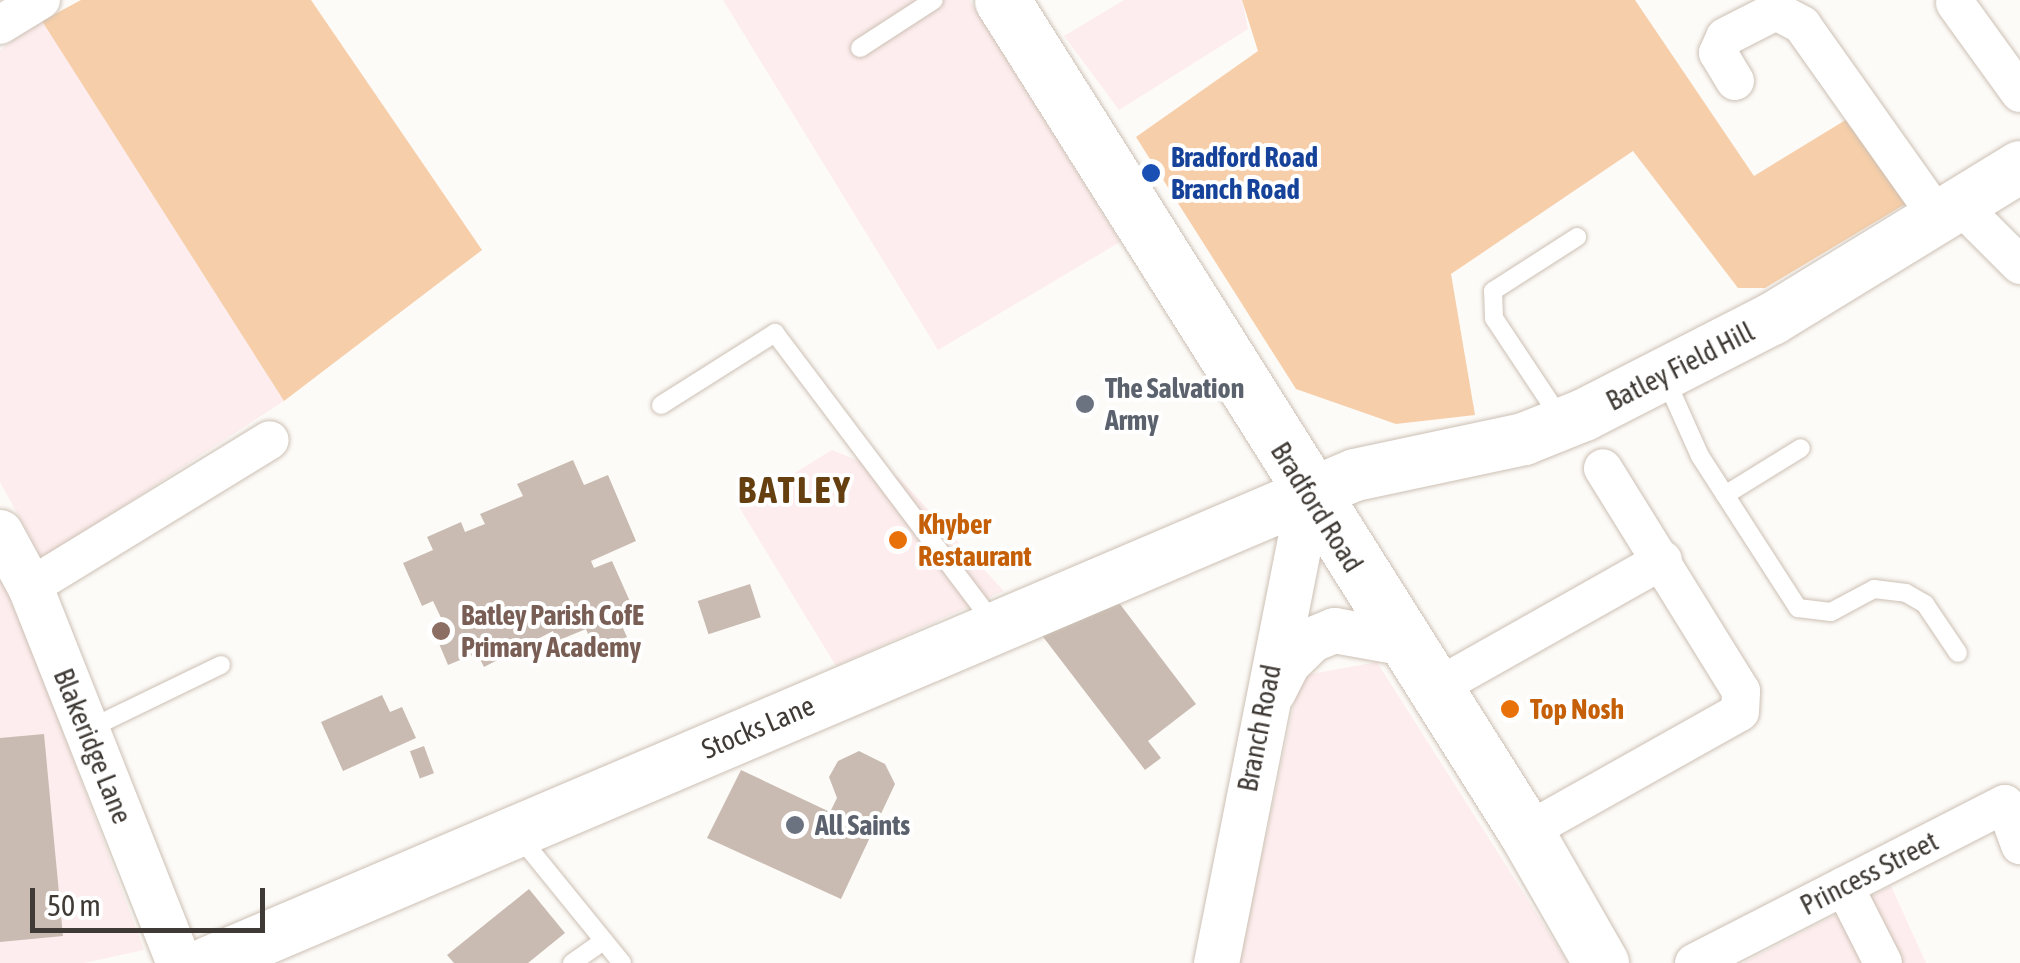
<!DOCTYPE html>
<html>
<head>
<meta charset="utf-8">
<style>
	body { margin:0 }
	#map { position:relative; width:2020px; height:963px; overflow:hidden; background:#fdfbf8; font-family:"Asap Condensed",sans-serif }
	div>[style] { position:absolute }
	.commercial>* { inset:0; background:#fdedee }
	.green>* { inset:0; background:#f6cea9 }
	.building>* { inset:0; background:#c9bbb1; transform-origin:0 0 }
	.roads { filter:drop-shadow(0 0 2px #ccc0b4) drop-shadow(0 0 2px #ccc0b4) }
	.service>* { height:18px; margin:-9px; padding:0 9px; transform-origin:9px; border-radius:9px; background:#fff }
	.minor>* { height:38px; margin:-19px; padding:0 19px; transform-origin:19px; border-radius:19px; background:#fff }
	.tertiary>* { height:45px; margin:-22.5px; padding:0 22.5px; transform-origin:22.5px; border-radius:22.5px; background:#fff }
	.secondary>* { height:52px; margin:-26px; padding:0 26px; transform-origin:26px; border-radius:26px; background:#fff }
	.primary>* { height:55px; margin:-27.5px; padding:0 27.5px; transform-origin:27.5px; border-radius:27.5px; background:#fff }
	.dots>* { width:28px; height:28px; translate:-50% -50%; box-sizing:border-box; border:5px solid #fff; border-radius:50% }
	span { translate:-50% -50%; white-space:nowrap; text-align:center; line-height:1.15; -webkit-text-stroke:8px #fff; paint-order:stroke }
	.transit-label { font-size:28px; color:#164399; font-weight:700 }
	.left { translate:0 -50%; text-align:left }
	.street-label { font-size:28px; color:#3f3a35 }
	.worship-label { font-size:28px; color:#5b616d; font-weight:700 }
	.food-label { font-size:28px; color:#c56008; font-weight:700 }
	.education-label { font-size:28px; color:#785e54; font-weight:700 }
	.district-label { font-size:38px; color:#653f10; font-weight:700; letter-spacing:2.5px }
	.scale { position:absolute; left:30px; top:888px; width:235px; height:45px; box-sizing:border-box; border:5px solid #3f3a35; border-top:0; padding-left:12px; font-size:30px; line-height:35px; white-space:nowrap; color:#3f3a35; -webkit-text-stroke:8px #fff; paint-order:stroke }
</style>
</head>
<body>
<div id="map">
	<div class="commercial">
		<div style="clip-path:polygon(723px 0,970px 0,1120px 242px,938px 350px)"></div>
		<div style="clip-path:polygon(1124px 0,1242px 0,1248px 29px,1119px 110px,1064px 36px)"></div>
		<div style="clip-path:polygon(42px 20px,284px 401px,42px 559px,0 482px,0 50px)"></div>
		<div style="clip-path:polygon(832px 450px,898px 477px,1004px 591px,836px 666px,739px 507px)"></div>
		<div style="clip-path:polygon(0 578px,17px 608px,144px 950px,84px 963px,0 963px)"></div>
		<div style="clip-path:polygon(1377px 662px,1568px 963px,1239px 963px,1300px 676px)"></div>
		<div style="clip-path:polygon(1891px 886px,1926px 963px,1743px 963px)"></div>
	</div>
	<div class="green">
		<div style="clip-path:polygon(81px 0,311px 0,482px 250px,284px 401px,42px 21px)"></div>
		<div style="clip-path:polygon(1242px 0,1635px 0,1754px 176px,1857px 113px,1912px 200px,1765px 288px,1738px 288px,1633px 151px,1451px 274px,1475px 415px,1396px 424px,1296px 389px,1136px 137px,1258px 51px)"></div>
	</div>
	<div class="building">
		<div style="clip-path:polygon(573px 460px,584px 485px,608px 475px,636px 541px,591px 561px,594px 568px,612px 561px,632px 606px,616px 613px,627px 637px,595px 651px,586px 629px,557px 641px,553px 631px,484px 667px,477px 653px,448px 665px,432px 627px,443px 622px,433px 601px,422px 606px,403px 563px,433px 550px,427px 537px,461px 522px,465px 532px,485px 524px,480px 514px,523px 496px,517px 484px)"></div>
		<div style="left:750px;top:584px;width:35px;height:55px;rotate:72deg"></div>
		<div style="clip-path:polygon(1110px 591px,1196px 704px,1148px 741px,1161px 758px,1145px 770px,1034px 625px)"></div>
		<div style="clip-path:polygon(382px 695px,390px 712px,402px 707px,416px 738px,343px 771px,321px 722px)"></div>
		<div style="clip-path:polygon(44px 734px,63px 936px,0 942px,0 738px)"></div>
		<div style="left:424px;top:746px;width:29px;height:15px;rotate:70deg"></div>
		<div style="clip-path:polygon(859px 751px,885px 764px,895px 784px,841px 899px,707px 838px,741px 770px,830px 812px,837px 798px,829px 777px,838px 761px)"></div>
		<div style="clip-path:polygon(529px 889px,565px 933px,528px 963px,454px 963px,447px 955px)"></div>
	</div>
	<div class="roads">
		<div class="service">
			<div style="left:860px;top:48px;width:88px;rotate:-33deg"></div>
			<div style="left:1666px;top:380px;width:83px;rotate:65.9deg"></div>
			<div style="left:1700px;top:456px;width:181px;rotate:57.2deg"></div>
			<div style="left:1798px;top:608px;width:33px;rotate:7deg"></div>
			<div style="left:1831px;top:612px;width:49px;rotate:-28.1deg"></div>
			<div style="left:1874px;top:589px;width:32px;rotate:7deg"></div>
			<div style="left:1906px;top:593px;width:22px;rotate:30deg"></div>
			<div style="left:1925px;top:604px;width:59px;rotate:56deg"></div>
			<div style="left:661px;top:405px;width:135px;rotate:-32.3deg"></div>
			<div style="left:775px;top:333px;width:362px;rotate:53deg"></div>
			<div style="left:1561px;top:419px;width:121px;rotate:-123.6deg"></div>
			<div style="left:1494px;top:318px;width:27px;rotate:-92deg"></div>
			<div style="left:1493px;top:291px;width:100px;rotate:-32.7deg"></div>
			<div style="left:1725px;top:495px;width:89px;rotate:-31.7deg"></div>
			<div style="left:87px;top:730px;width:149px;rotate:-25.9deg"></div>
			<div style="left:518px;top:835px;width:165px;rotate:50.9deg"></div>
			<div style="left:572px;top:963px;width:39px;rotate:-35deg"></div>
		</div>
		<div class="minor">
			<div style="left:1955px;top:3px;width:111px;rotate:54.2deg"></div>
			<div style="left:0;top:25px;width:48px;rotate:-31.4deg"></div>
			<div style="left:1735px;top:81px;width:33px;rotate:-121deg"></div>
			<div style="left:1718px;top:53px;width:17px;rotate:-66deg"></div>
			<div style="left:1725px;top:37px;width:57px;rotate:-27deg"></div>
			<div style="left:1776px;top:11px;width:30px;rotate:28deg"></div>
			<div style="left:1802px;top:25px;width:239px;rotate:54.7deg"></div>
			<div style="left:1962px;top:207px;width:82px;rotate:45deg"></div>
			<div style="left:30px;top:587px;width:281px;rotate:-31.5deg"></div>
			<div style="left:1432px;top:690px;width:265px;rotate:-29.4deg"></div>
			<div style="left:1526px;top:832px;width:245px;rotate:-29.3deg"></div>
			<div style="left:1740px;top:712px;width:21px;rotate:-87deg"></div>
			<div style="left:1741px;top:691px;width:262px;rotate:-121.8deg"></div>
			<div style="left:1844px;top:886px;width:86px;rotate:63.1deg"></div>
			<div style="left:1694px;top:963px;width:349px;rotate:-27.1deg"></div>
			<div style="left:2005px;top:804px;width:44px;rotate:69.9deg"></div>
		</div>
		<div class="tertiary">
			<div style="left:0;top:532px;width:63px;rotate:61.4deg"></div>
			<div style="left:30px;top:587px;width:404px;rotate:68.4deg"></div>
			<div style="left:1273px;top:691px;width:31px;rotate:-63deg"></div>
			<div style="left:1287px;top:663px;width:35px;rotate:-44deg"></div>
			<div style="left:1312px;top:639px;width:24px;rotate:-22deg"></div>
			<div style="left:1334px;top:630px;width:68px;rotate:10.2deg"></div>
			<div style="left:1216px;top:963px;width:477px;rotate:-78.8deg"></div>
		</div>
		<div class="secondary">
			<div style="left:208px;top:963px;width:1246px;rotate:-23.05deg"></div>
			<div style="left:1355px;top:475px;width:173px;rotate:-12deg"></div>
			<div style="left:1524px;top:439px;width:65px;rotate:-21.8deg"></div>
			<div style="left:1584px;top:415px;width:211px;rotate:-27.1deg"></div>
			<div style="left:1772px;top:319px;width:291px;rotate:-31.5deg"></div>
		</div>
		<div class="primary">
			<div style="left:1002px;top:0;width:983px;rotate:57.8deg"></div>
			<div style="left:1526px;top:832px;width:151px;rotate:60.2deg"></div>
		</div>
	</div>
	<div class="dots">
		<div style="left:1151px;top:173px;background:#1a4fb4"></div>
		<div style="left:1085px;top:404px;background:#6b7280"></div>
		<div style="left:898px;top:540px;background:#e8710a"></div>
		<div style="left:441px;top:631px;background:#8d6e63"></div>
		<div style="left:1510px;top:709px;background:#e8710a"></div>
		<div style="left:795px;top:825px;background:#6b7280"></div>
	</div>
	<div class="transit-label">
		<span class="left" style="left:1171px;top:173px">Bradford Road<br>Branch Road</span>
	</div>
	<div class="street-label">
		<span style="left:1680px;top:366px;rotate:-27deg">Batley Field Hill</span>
		<span style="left:1317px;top:507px;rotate:58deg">Bradford Road</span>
		<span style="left:758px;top:727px;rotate:-23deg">Stocks Lane</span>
		<span style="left:1259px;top:728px;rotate:-79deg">Branch Road</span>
		<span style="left:93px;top:746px;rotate:68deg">Blakeridge Lane</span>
		<span style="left:1869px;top:873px;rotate:-27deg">Princess Street</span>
	</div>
	<div class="worship-label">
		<span class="left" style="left:1105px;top:404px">The Salvation<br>Army</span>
		<span class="left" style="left:815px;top:825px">All Saints</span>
	</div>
	<div class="food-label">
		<span class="left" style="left:918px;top:540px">Khyber<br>Restaurant</span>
		<span class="left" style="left:1530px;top:709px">Top Nosh</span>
	</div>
	<div class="education-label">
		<span class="left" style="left:461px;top:631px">Batley Parish CofE<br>Primary Academy</span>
	</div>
	<div class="district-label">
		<span style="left:795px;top:490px">BATLEY</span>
	</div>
	<div class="scale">50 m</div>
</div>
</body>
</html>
